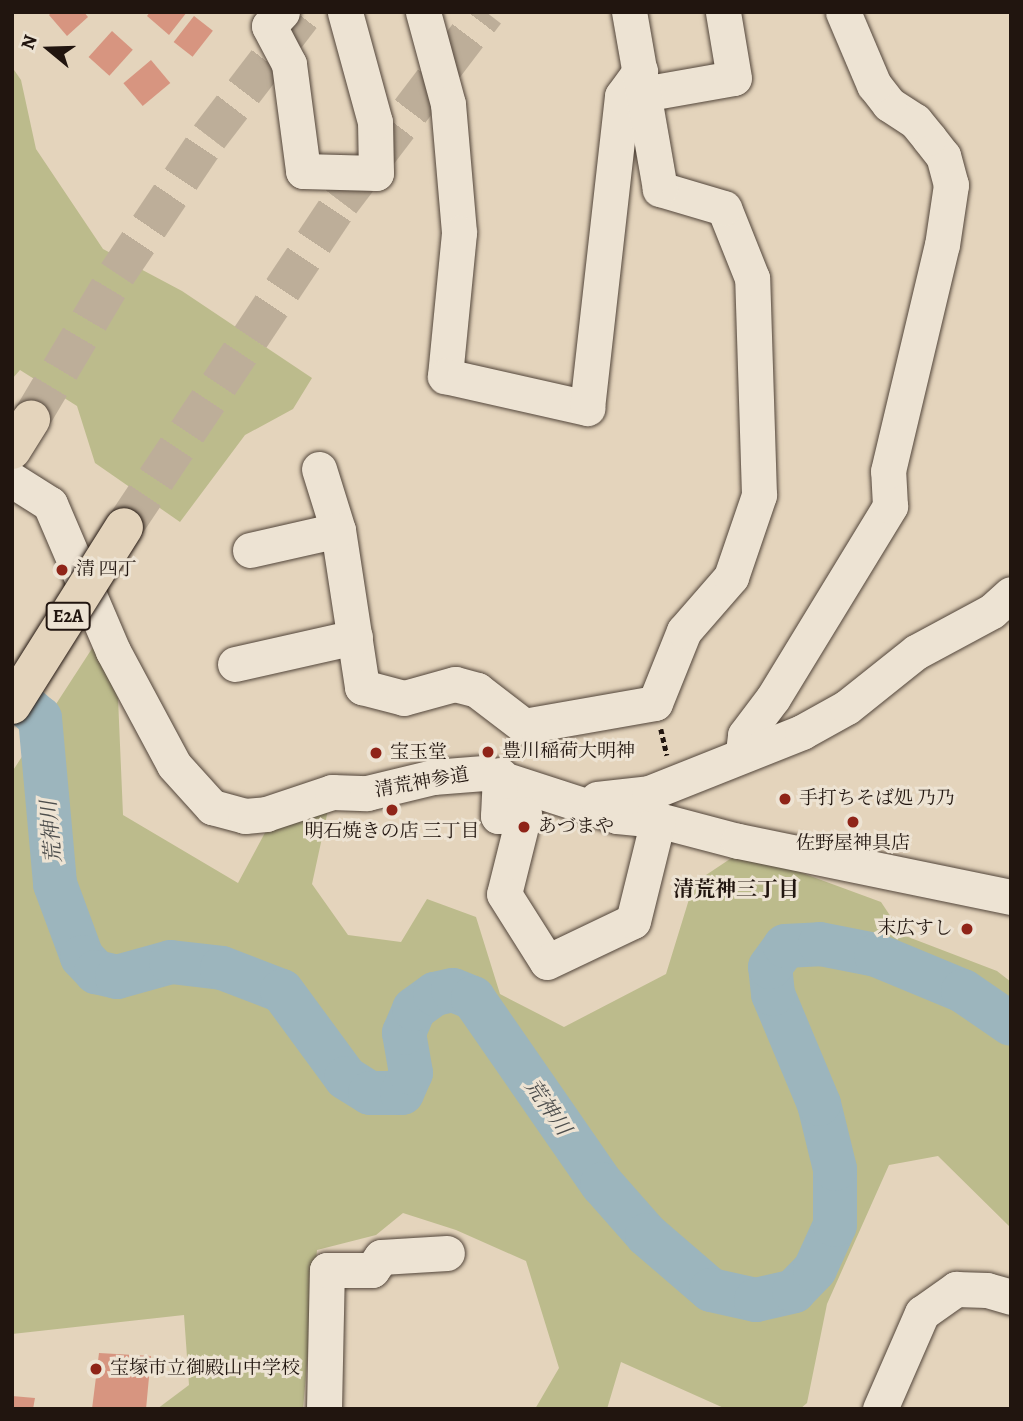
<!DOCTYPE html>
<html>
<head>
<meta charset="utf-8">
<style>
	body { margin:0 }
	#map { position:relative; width:1023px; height:1421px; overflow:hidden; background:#e4d4bc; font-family:Alegreya,"Noto Serif JP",serif }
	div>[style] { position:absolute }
	.green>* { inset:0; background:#bcbb8c }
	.river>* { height:44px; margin:-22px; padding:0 22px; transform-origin:22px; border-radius:22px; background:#9cb5bd }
	.building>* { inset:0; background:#d79580; transform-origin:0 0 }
	.highway-tunnel>* { height:38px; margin-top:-19px; transform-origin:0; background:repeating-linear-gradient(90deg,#bdae99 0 38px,transparent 0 57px) }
	.path>* { height:4.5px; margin-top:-2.25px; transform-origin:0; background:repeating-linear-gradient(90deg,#21150f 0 5px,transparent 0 8.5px) }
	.roads { filter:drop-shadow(0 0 2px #52453a) drop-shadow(0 0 2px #52453a) }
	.minor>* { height:35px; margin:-17.5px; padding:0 17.5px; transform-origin:17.5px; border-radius:17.5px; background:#ede3d3 }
	.highway>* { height:38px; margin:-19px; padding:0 19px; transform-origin:19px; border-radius:19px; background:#e4d4bc }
	.bridges { filter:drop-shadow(0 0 2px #21150f) drop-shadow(0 0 2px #21150f) }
	.highway-bridge>* { height:38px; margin:-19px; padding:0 19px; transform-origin:19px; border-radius:19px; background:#e4d4bc }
	.dots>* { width:19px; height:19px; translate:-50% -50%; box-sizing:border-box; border:4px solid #ede3d3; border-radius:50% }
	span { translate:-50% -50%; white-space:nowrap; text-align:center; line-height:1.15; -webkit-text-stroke:6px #ede3d3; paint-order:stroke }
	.shield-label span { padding:2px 5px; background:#ede3d3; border:2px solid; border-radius:5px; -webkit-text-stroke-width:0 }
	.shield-label { font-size:18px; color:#21150f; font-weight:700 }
	.poi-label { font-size:19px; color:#21150f }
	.left { translate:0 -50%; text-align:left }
	.right { translate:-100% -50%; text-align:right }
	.street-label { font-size:19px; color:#21150f }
	.water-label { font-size:21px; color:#4c4d4c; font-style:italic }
	.neighbourhood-label { font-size:21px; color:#21150f; font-weight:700 }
	.frame { position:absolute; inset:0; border:14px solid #21150f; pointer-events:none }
	.north { position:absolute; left:14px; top:14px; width:70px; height:70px; -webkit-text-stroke:5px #ede3d3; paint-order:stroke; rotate:289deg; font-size:19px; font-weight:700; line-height:28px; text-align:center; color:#21150f }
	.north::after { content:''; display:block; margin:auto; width:24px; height:32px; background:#21150f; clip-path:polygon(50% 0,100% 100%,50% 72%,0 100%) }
</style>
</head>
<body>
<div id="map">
	<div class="green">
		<div style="clip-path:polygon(12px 67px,21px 80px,36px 149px,103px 249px,182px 291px,312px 378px,293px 409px,245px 435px,180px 522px,95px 463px,77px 406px,20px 370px,12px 379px)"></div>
		<div style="clip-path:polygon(93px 647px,118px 698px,123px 815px,238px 883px,268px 827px,328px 810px,312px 884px,348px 935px,401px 942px,427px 899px,476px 917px,500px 994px,564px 1027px,666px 974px,694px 883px,742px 851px,881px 902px,903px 935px,997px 971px,1011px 982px,1011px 1228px,938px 1156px,889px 1165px,827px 1304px,807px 1403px,800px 1409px,726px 1409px,621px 1362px,607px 1409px,535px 1409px,559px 1368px,526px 1261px,456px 1230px,403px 1213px,376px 1235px,317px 1250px,303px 1409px,157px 1409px,189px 1385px,184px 1315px,12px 1334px,12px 772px)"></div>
	</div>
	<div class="river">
		<div style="left:12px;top:694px;width:37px;rotate:41deg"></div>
		<div style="left:40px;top:718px;width:167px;rotate:84.8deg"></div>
		<div style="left:55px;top:884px;width:78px;rotate:69.7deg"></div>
		<div style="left:82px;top:957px;width:21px;rotate:47deg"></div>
		<div style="left:96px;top:972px;width:22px;rotate:13deg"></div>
		<div style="left:117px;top:977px;width:56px;rotate:-15.5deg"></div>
		<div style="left:171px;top:962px;width:51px;rotate:6.7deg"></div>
		<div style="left:222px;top:968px;width:64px;rotate:21deg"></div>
		<div style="left:282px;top:991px;width:108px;rotate:53.7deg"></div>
		<div style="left:346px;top:1078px;width:28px;rotate:32deg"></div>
		<div style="left:370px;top:1093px;width:32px"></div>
		<div style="left:402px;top:1093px;width:22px;rotate:-66deg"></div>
		<div style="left:411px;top:1073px;width:41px;rotate:-99.9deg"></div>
		<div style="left:404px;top:1033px;width:26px;rotate:-67deg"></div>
		<div style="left:414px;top:1009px;width:26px;rotate:-36deg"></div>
		<div style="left:435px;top:994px;width:18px;rotate:-13deg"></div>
		<div style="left:453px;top:990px;width:22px;rotate:22deg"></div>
		<div style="left:473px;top:998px;width:226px;rotate:55.3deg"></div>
		<div style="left:602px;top:1184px;width:68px;rotate:48.6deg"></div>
		<div style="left:647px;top:1235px;width:84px;rotate:40.7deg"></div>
		<div style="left:711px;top:1290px;width:46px;rotate:12.5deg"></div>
		<div style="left:756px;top:1300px;width:39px;rotate:-13deg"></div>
		<div style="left:794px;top:1291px;width:30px;rotate:-46deg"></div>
		<div style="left:815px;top:1269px;width:48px;rotate:-65.6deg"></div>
		<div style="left:835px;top:1225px;width:56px;rotate:-90deg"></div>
		<div style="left:835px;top:1169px;width:67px;rotate:-103.8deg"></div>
		<div style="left:819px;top:1104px;width:119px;rotate:-112.7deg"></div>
		<div style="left:773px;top:994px;width:27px;rotate:-96deg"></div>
		<div style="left:770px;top:967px;width:26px;rotate:-54deg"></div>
		<div style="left:785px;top:946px;width:35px;rotate:-3deg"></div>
		<div style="left:820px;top:944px;width:57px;rotate:11.1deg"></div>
		<div style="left:876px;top:955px;width:94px;rotate:22.5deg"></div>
		<div style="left:963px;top:991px;width:58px;rotate:34.5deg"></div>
	</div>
	<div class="building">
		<div style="clip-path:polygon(52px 12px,84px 12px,88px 17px,67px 36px,49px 15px)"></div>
		<div style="clip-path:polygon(150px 12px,187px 12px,169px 35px,147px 16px)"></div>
		<div style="left:194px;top:16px;width:24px;height:33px;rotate:38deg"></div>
		<div style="left:112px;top:31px;width:28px;height:35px;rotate:42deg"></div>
		<div style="left:151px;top:60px;width:30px;height:36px;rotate:50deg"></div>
		<div style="clip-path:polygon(99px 1353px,151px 1356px,146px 1409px,92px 1409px)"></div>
		<div style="clip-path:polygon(12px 1396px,35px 1398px,33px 1409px,12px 1409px)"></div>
	</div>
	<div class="highway-tunnel">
		<div style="left:31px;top:419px;width:169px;rotate:-59.3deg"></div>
		<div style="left:117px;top:274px;width:165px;rotate:-56.1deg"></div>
		<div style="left:209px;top:137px;width:158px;rotate:-52.5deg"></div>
		<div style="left:124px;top:527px;width:391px;rotate:-56.3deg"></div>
		<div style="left:341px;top:202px;width:239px;rotate:-52.7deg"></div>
	</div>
	<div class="path">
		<div style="left:661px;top:729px;width:27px;rotate:77deg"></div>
	</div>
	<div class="roads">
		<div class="minor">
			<div style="left:282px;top:12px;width:19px;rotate:133deg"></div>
			<div style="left:269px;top:26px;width:43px;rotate:62.2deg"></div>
			<div style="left:289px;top:64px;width:108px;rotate:82.5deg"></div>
			<div style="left:303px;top:171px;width:73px;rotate:1.6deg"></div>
			<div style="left:376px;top:173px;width:51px;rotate:-91.1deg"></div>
			<div style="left:375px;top:122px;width:114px;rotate:-105.3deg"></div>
			<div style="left:423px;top:12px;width:95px;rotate:74.8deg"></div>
			<div style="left:448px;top:104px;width:129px;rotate:85.1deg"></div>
			<div style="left:459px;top:233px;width:144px;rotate:95.6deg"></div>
			<div style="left:445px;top:376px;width:146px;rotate:12.7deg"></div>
			<div style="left:587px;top:408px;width:314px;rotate:-83.6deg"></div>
			<div style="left:622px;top:96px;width:31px;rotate:-54deg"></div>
			<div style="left:643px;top:94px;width:92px;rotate:-10deg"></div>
			<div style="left:734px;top:78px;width:67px;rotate:-99.5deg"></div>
			<div style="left:319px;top:469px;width:64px;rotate:72.7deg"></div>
			<div style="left:338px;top:530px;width:159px;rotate:81.3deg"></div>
			<div style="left:362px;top:687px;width:43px;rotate:14.7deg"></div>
			<div style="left:404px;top:698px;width:53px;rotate:-15.4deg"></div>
			<div style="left:455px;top:684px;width:23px;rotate:15deg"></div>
			<div style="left:477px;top:690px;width:59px;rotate:37.5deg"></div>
			<div style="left:524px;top:726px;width:133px;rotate:-10deg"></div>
			<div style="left:655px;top:703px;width:78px;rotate:-68.1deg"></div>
			<div style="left:684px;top:631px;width:72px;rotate:-49deg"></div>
			<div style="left:731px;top:577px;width:87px;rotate:-71.1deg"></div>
			<div style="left:759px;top:495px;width:217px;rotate:-91.8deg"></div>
			<div style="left:752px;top:278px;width:75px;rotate:-111.8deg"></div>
			<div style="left:724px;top:208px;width:67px;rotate:-163.5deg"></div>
			<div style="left:660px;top:189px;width:180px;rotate:-99.9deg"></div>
			<div style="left:12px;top:480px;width:45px;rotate:32.3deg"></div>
			<div style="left:50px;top:504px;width:160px;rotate:66.8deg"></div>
			<div style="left:113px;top:651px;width:129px;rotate:61.8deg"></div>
			<div style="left:174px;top:765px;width:57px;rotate:47.9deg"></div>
			<div style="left:212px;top:807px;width:34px;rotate:15deg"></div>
			<div style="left:245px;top:816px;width:21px;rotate:-5deg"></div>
			<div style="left:266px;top:814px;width:70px;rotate:-18.4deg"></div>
			<div style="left:332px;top:792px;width:35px;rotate:2deg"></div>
			<div style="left:367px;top:793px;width:68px;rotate:-13.6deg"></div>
			<div style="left:433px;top:777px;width:51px;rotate:-4.5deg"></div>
			<div style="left:484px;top:773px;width:140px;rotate:17.9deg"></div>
			<div style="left:617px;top:816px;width:41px;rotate:5.6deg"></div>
			<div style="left:658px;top:820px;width:83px;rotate:14.7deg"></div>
			<div style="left:738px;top:841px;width:279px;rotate:11.6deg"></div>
			<div style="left:250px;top:550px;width:90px;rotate:-12.8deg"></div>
			<div style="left:235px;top:664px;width:123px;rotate:-12.7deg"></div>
			<div style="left:743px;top:752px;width:17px;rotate:-83deg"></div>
			<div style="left:745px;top:735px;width:46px;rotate:-52.9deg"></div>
			<div style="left:773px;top:698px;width:225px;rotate:-58.6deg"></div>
			<div style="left:890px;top:506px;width:35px;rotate:-93deg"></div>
			<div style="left:888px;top:471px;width:232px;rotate:-76.6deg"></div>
			<div style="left:942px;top:245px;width:61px;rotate:-81.5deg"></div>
			<div style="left:951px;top:185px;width:30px;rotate:-105deg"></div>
			<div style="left:943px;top:156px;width:23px;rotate:-128deg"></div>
			<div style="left:929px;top:138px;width:22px;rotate:-129deg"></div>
			<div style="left:915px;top:121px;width:31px;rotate:-147deg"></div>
			<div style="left:889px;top:104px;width:24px;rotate:-128deg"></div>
			<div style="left:874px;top:85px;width:79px;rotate:-113deg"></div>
			<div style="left:500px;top:775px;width:41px;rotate:92.8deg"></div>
			<div style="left:498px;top:816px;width:26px;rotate:-4deg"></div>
			<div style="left:524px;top:814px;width:82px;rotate:104deg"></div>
			<div style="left:504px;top:894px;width:80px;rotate:57.7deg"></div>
			<div style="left:547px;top:962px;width:95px;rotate:-25.5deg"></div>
			<div style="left:633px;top:921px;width:104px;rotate:-76.1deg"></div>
			<div style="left:597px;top:799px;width:52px;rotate:-6.6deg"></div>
			<div style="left:649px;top:793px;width:165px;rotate:-21.7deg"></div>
			<div style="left:802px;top:732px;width:51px;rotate:-29.1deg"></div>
			<div style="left:847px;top:707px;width:88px;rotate:-38.6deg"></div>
			<div style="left:916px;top:652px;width:86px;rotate:-28.3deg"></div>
			<div style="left:992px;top:611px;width:25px;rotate:-42deg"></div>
			<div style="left:324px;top:1409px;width:139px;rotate:-88.8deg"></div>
			<div style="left:327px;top:1270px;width:45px"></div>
			<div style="left:372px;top:1270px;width:16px;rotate:-55deg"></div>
			<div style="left:381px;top:1257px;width:66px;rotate:-3.5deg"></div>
			<div style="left:880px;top:1409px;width:105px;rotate:-66.4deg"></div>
			<div style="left:922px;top:1313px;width:42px;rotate:-35.2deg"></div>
			<div style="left:956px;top:1289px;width:31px;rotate:2deg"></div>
			<div style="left:987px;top:1290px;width:25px;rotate:16deg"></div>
		</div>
		<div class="highway">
			<div style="left:12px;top:450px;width:36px;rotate:-58deg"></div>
		</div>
	</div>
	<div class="bridges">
		<div class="highway-bridge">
			<div style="left:12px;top:705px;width:210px;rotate:-57.8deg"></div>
		</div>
	</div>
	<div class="dots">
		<div style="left:62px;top:570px;background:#8f2418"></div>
		<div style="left:488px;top:752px;background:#8f2418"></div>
		<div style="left:376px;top:753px;background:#8f2418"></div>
		<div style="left:785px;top:799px;background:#8f2418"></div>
		<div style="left:392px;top:810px;background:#8f2418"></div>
		<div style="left:853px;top:822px;background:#8f2418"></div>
		<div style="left:524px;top:827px;background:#8f2418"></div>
		<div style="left:967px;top:929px;background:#8f2418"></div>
		<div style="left:96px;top:1369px;background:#8f2418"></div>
	</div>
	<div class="shield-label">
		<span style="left:68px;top:616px">E2A</span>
	</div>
	<div class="poi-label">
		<span class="left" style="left:76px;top:570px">清 四丁</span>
		<span class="left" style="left:502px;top:752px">豊川稲荷大明神</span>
		<span class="left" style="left:390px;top:753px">宝玉堂</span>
		<span class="left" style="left:799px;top:799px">手打ちそば処 乃乃</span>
		<span class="left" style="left:538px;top:827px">あづまや</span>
		<span style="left:392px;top:832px">明石焼きの店 三丁目</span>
		<span style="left:853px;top:844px">佐野屋神具店</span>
		<span class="right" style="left:953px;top:929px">末広すし</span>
		<span class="left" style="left:110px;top:1369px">宝塚市立御殿山中学校</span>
	</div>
	<div class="street-label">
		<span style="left:422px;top:783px;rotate:-10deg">清荒神参道</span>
	</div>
	<div class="water-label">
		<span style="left:51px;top:832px;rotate:-95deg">荒神川</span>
		<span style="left:548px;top:1107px;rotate:55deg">荒神川</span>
	</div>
	<div class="neighbourhood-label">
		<span style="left:736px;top:889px">清荒神三丁目</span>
	</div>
	<div class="frame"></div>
	<div class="north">N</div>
</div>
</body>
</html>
